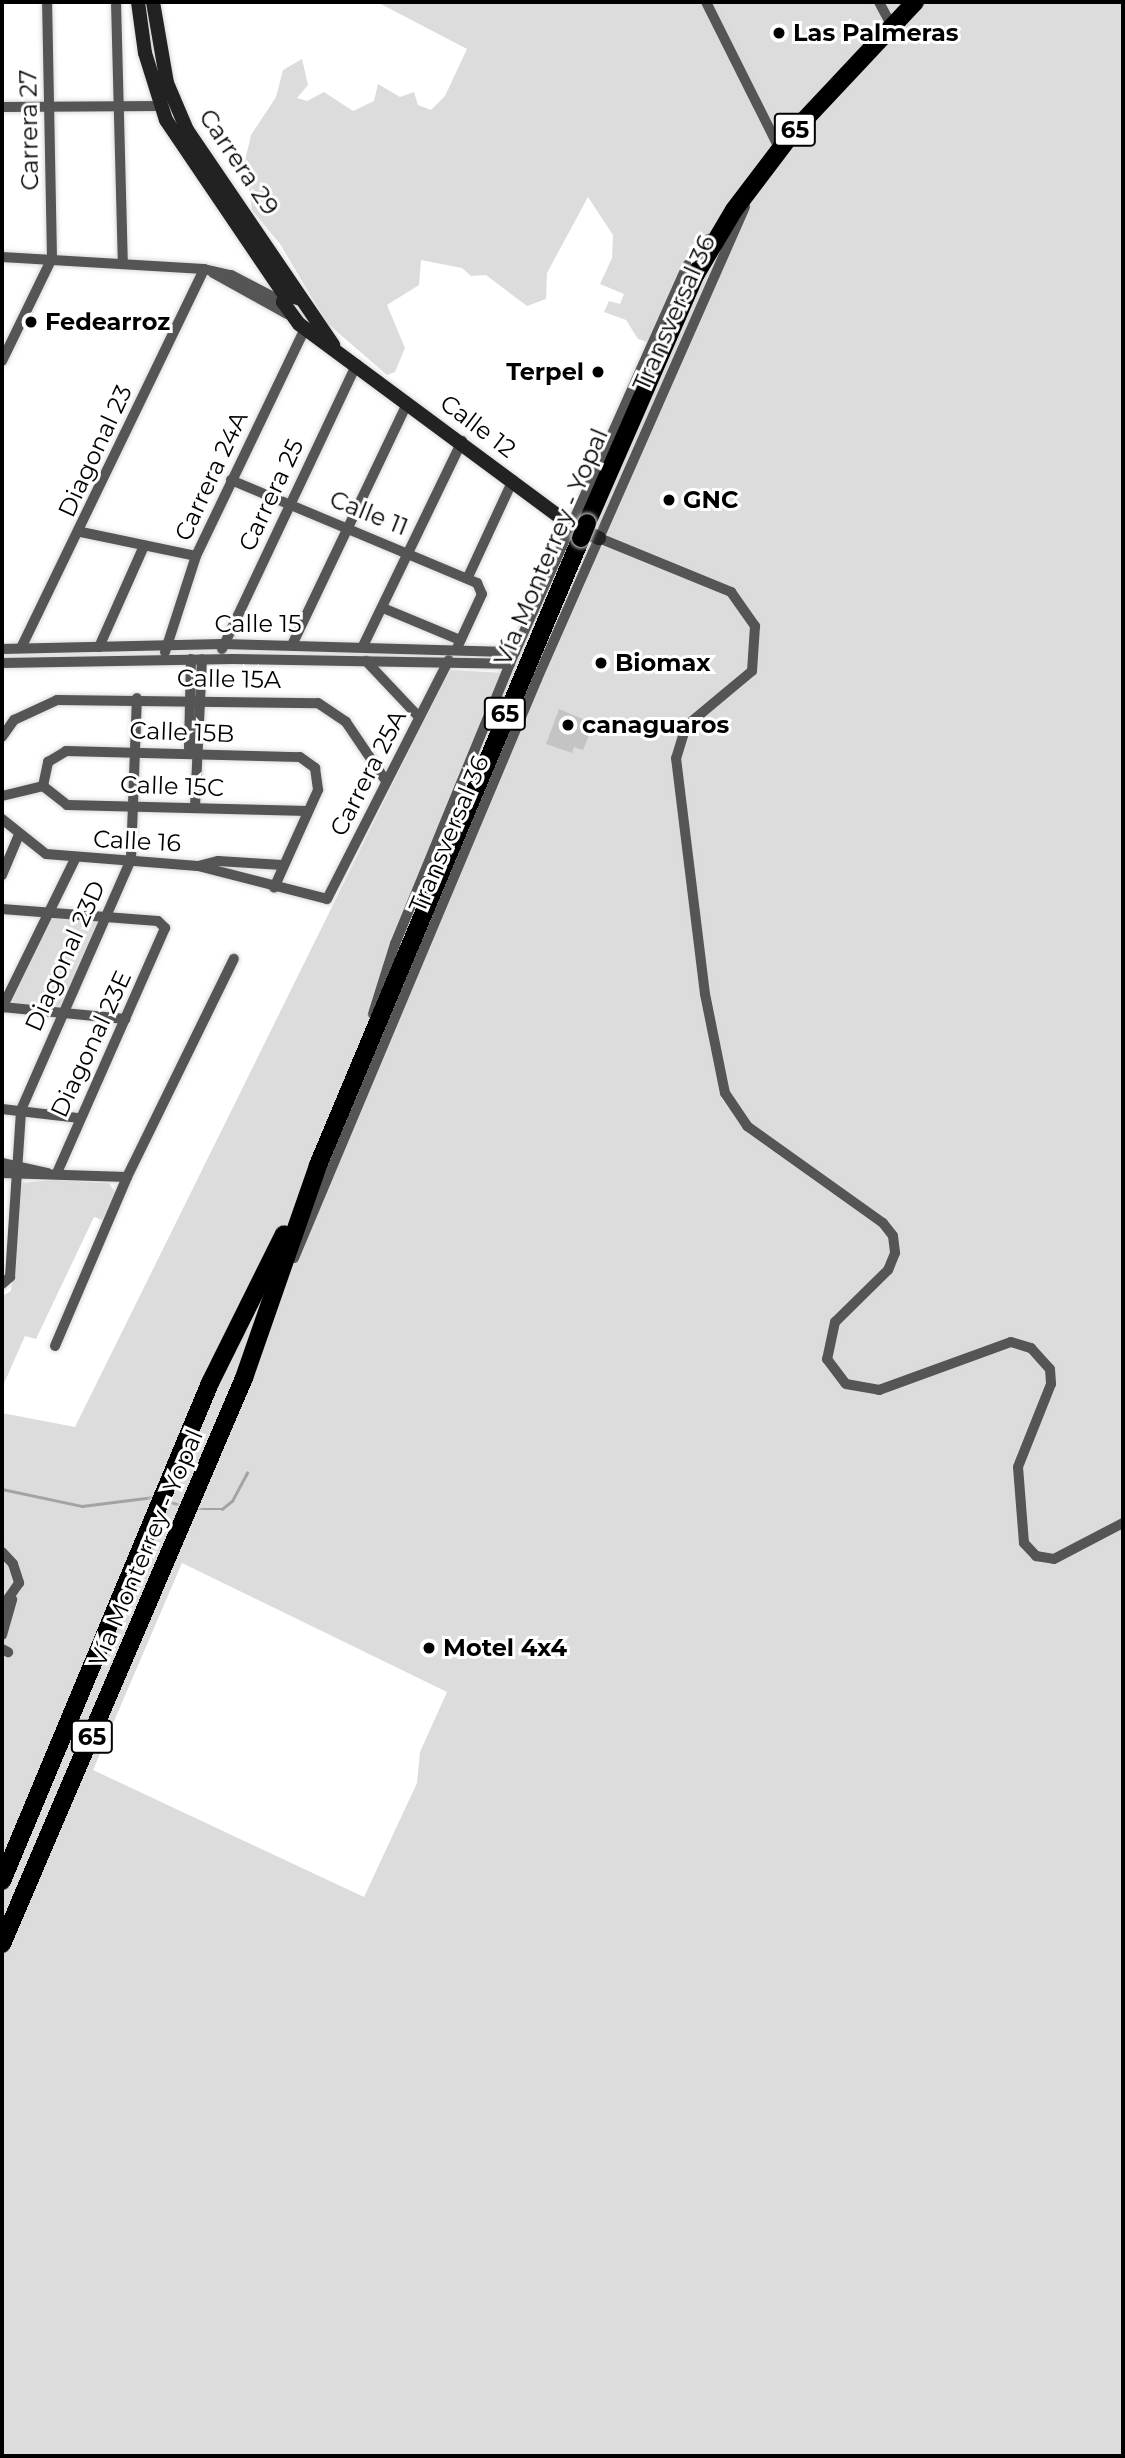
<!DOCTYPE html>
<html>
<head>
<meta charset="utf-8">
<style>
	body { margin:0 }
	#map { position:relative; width:1125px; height:2458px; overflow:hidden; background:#fff; font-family:Montserrat,sans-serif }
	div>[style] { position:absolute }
	.green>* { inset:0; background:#dcdcdc }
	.stream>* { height:2.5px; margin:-1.25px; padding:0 1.25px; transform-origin:1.25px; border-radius:1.25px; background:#a3a3a3 }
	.building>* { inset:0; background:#c4c4c4 }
	.roads { filter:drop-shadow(0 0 2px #dbdbdb) drop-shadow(0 0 2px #dbdbdb) }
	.street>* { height:10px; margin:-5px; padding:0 5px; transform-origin:5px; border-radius:5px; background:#555 }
	.secondary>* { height:14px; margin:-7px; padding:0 7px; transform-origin:7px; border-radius:7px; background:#222 }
	.highway>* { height:18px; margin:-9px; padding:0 9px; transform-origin:9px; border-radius:9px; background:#000 }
	.bridges { filter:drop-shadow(0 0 2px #dbdbdb) drop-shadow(0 0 2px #dbdbdb) }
	.highway-bridge>* { height:18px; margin:-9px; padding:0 9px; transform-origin:9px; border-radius:9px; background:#000 }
	.dots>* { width:19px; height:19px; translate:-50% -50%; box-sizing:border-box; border:4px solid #fff; border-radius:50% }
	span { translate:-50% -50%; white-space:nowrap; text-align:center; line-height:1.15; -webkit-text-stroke:6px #fff; paint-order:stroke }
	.shield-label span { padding:2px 5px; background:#fff; border:2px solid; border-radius:5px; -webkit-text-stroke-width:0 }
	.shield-label { font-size:23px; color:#000; font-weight:700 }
	.poi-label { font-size:24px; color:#000; font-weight:700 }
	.left { translate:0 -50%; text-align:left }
	.right { translate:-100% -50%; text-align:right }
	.street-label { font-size:24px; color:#000 }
	.frame { position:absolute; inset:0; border:4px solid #000; pointer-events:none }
</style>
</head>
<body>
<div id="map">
	<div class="green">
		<div style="clip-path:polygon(evenodd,377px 2px,1123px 2px,1123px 2456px,2px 2456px,2px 1413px,75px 1427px,449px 670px,522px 674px,663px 347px,638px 339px,626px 320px,604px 312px,609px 301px,620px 304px,624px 294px,600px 284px,612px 258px,613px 235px,588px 197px,547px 273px,546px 299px,527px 306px,486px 275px,471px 276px,462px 268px,421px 260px,419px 285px,387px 305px,405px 348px,395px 372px,387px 375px,327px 323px,280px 244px,252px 210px,245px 161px,251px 135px,276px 97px,283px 70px,302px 59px,308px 85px,297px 98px,307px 101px,324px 92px,353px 111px,374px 101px,378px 84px,400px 97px,414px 92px,418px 105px,431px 110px,445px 96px,467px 49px,377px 2px,182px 1563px,447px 1692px,420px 1752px,417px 1783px,364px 1897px,93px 1770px,182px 1563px)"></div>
		<div style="clip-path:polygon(53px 913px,102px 919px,60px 1009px,8px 1005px)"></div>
		<div style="clip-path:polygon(56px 1180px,109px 1183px,117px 1195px,105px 1221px,94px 1217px,36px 1339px,25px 1336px,2px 1388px,2px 1296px,11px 1291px,20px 1183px)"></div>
	</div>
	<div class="stream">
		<div style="left:2px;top:1489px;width:82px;rotate:12deg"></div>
		<div style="left:82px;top:1506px;width:72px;rotate:-7.2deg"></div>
		<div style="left:167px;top:1501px;width:18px;rotate:16deg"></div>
		<div style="left:197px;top:1509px;width:25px"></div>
		<div style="left:222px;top:1509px;width:13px;rotate:-39deg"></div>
		<div style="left:232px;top:1501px;width:32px;rotate:-62deg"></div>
	</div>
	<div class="building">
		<div style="clip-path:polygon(559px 709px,585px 720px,581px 732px,589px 735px,583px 750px,574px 747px,572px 753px,546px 744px)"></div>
	</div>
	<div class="roads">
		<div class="street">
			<div style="left:116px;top:2px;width:261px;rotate:88.5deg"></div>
			<div style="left:706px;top:2px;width:163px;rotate:63.4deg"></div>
			<div style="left:879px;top:2px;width:27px;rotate:62deg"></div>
			<div style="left:2px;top:107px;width:159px;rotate:-0.4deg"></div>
			<div style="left:2px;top:257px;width:202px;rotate:3.4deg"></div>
			<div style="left:204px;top:269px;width:28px;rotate:13deg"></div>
			<div style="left:231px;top:275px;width:59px;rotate:27.4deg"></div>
			<div style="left:213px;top:273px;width:85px;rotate:29deg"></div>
			<div style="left:2px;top:361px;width:114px;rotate:-64.1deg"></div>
			<div style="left:52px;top:258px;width:256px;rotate:-91.1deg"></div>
			<div style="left:231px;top:480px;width:267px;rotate:22.7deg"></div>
			<div style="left:477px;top:583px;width:12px;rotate:66deg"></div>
			<div style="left:482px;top:594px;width:60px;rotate:114.8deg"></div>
			<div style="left:81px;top:532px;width:117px;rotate:11.8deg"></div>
			<div style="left:599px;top:538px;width:143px;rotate:22.2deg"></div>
			<div style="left:731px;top:592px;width:42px;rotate:54.8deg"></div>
			<div style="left:755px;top:626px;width:45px;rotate:93.8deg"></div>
			<div style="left:752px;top:671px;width:86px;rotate:140.2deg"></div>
			<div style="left:686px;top:726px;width:34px;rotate:107deg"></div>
			<div style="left:676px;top:758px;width:238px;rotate:83deg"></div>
			<div style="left:705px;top:994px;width:101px;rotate:78.6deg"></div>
			<div style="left:725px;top:1093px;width:40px;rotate:56deg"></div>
			<div style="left:747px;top:1126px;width:167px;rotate:35.5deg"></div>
			<div style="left:883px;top:1223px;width:16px;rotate:52deg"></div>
			<div style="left:893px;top:1236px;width:17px;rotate:83deg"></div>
			<div style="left:895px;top:1253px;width:18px;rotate:112deg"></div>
			<div style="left:888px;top:1270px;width:74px;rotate:135.5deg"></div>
			<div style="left:835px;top:1322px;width:38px;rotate:102deg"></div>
			<div style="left:827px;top:1359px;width:31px;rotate:53deg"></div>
			<div style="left:846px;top:1384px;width:34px;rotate:10deg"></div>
			<div style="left:879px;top:1390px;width:140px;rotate:-20deg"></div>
			<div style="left:1011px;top:1342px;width:21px;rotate:17deg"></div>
			<div style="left:1031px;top:1348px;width:28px;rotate:48deg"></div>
			<div style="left:1050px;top:1369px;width:15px;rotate:86deg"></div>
			<div style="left:1051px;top:1384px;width:89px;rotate:111.7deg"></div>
			<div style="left:1018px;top:1467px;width:76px;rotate:85.5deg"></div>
			<div style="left:1024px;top:1543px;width:18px;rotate:47deg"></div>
			<div style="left:1036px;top:1556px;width:18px;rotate:9deg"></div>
			<div style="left:1054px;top:1559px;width:78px;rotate:-27.6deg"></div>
			<div style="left:468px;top:577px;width:107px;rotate:-65.1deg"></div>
			<div style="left:383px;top:608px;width:83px;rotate:22.6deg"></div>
			<div style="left:292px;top:645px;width:269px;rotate:-64.5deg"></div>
			<div style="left:363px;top:646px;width:228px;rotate:-64.2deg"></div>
			<div style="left:99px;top:647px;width:111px;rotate:-66deg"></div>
			<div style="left:21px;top:648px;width:421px;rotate:-64.2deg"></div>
			<div style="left:2px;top:649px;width:221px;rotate:-1.3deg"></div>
			<div style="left:223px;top:644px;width:292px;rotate:1.6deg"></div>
			<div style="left:222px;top:649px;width:315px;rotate:-64.7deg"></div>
			<div style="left:165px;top:652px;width:101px;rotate:-72.1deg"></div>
			<div style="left:196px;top:556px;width:252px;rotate:-64.4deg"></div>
			<div style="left:191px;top:659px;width:88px;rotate:91.3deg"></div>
			<div style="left:189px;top:747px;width:9px;rotate:49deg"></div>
			<div style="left:366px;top:661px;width:77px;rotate:46.6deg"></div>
			<div style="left:2px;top:663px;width:231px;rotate:-1deg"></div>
			<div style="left:233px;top:659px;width:277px;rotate:1deg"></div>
			<div style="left:2px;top:737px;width:21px;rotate:-55deg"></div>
			<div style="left:14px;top:720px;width:47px;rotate:-24.9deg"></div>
			<div style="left:57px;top:700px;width:261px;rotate:0.7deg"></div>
			<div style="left:318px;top:703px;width:34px;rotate:34deg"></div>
			<div style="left:346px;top:722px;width:71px;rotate:55.9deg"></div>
			<div style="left:43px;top:786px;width:25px;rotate:-78deg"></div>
			<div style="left:48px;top:762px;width:21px;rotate:-31deg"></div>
			<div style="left:66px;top:751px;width:234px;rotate:1.5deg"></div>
			<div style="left:300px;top:757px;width:19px;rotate:36deg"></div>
			<div style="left:315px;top:768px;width:22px;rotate:82deg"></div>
			<div style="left:318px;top:790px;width:107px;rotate:114.2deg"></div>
			<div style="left:43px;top:786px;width:31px;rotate:38deg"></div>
			<div style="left:67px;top:805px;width:241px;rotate:1.4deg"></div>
			<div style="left:2px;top:796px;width:42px;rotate:-13.7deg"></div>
			<div style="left:195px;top:807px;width:148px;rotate:-87.3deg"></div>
			<div style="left:2px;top:819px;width:56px;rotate:38.5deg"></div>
			<div style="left:46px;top:854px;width:152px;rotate:4.5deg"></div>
			<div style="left:198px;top:866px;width:21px;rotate:-14deg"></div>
			<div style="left:218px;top:861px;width:64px;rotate:3.6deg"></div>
			<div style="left:198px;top:866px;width:133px;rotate:14.3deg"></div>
			<div style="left:327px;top:899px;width:268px;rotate:-63deg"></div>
			<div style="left:2px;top:875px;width:41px;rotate:-67.2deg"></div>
			<div style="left:2px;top:909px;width:156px;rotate:4.4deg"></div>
			<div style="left:158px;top:921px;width:10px;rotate:45deg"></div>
			<div style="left:165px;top:928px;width:268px;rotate:113.8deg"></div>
			<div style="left:2px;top:1007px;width:124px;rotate:5.6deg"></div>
			<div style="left:2px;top:1008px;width:166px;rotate:-63.9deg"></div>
			<div style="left:373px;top:1014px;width:73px;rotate:-72.6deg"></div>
			<div style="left:395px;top:944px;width:316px;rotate:-67.7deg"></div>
			<div style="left:515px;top:652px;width:423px;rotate:-66deg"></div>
			<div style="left:687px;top:266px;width:35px;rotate:-51deg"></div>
			<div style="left:2px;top:1109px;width:78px;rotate:6.7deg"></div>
			<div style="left:2px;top:1163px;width:47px;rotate:12.3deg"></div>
			<div style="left:2px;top:1173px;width:125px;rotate:1.8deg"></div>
			<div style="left:294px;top:1258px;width:628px;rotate:-67.23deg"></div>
			<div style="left:537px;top:679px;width:516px;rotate:-66.22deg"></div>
			<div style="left:2px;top:1284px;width:11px;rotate:-41deg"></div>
			<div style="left:10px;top:1277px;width:167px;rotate:-86.2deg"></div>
			<div style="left:21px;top:1110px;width:274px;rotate:-66.3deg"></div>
			<div style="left:131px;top:859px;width:161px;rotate:-87.9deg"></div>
			<div style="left:55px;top:1346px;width:184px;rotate:-66.9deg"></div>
			<div style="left:127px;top:1177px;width:243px;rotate:-63.9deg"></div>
			<div style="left:2px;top:1552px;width:16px;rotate:47deg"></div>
			<div style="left:13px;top:1564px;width:20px;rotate:72deg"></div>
			<div style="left:19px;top:1583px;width:29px;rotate:125deg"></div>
			<div style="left:2px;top:1635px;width:37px;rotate:-74deg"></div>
			<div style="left:2px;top:1649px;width:7px;rotate:27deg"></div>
		</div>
		<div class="secondary">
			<div style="left:138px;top:2px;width:51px;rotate:82.2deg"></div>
			<div style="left:145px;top:53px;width:70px;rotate:72.6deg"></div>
			<div style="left:166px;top:120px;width:214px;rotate:55.9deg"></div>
			<div style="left:153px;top:2px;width:82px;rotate:80.2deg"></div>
			<div style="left:167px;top:83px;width:51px;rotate:66.9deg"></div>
			<div style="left:187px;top:130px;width:260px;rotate:55.8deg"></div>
			<div style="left:301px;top:299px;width:10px;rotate:-163deg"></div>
			<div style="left:291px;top:296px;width:10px;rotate:143deg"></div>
			<div style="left:283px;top:302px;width:27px;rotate:54deg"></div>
			<div style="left:299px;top:324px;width:338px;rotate:36.5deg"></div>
			<div style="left:571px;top:525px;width:31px;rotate:25deg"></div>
		</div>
		<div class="highway">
			<div style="left:587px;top:523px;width:272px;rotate:-66.4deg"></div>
			<div style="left:696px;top:274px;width:74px;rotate:-59.3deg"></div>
			<div style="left:734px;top:210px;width:99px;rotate:-52.8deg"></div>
			<div style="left:794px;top:131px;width:177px;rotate:-46.8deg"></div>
			<div style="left:2px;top:1881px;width:540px;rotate:-67.33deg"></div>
			<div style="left:210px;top:1383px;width:166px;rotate:-63.6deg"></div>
			<div style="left:2px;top:1944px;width:616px;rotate:-66.85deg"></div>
			<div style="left:244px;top:1378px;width:225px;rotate:-70.8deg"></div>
			<div style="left:318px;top:1165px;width:680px;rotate:-67.24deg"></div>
		</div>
	</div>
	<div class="bridges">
		<div class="highway-bridge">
			<div style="left:581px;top:538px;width:16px;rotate:-68deg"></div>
		</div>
	</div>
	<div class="dots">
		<div style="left:779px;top:33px;background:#000"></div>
		<div style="left:31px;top:322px;background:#000"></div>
		<div style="left:598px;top:372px;background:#000"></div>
		<div style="left:669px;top:500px;background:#000"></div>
		<div style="left:601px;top:663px;background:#000"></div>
		<div style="left:568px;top:725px;background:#000"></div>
		<div style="left:429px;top:1648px;background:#000"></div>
	</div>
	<div class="shield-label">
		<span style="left:795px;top:130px">65</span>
		<span style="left:505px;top:714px">65</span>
		<span style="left:92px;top:1737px">65</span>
	</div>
	<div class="poi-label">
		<span class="left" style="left:793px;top:33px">Las Palmeras</span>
		<span class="left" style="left:45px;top:322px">Fedearroz</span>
		<span class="right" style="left:584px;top:372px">Terpel</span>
		<span class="left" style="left:683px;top:500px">GNC</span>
		<span class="left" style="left:615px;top:663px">Biomax</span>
		<span class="left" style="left:582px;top:725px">canaguaros</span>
		<span class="left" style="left:443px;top:1648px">Motel 4x4</span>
	</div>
	<div class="street-label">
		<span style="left:29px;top:130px;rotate:-91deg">Carrera 27</span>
		<span style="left:239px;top:162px;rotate:56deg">Carrera 29</span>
		<span style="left:674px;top:313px;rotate:-66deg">Transversal 36</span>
		<span style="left:478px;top:426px;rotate:37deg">Calle 12</span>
		<span style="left:95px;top:451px;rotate:-65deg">Diagonal 23</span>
		<span style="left:211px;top:476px;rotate:-65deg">Carrera 24A</span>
		<span style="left:271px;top:495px;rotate:-65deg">Carrera 25</span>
		<span style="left:369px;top:513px;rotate:22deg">Calle 11</span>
		<span style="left:551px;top:547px;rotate:-67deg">Vía Monterrey - Yopal</span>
		<span style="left:258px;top:624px">Calle 15</span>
		<span style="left:229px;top:679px;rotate:1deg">Calle 15A</span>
		<span style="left:182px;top:732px;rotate:2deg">Calle 15B</span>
		<span style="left:368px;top:773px;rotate:-63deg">Carrera 25A</span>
		<span style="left:172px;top:786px;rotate:2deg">Calle 15C</span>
		<span style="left:449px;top:834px;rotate:-67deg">Transversal 36</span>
		<span style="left:137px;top:841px;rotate:3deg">Calle 16</span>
		<span style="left:65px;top:956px;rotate:-66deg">Diagonal 23D</span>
		<span style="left:91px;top:1044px;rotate:-65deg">Diagonal 23E</span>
		<span style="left:146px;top:1548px;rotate:-67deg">Vía Monterrey - Yopal</span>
	</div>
	<div class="frame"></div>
</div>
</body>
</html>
